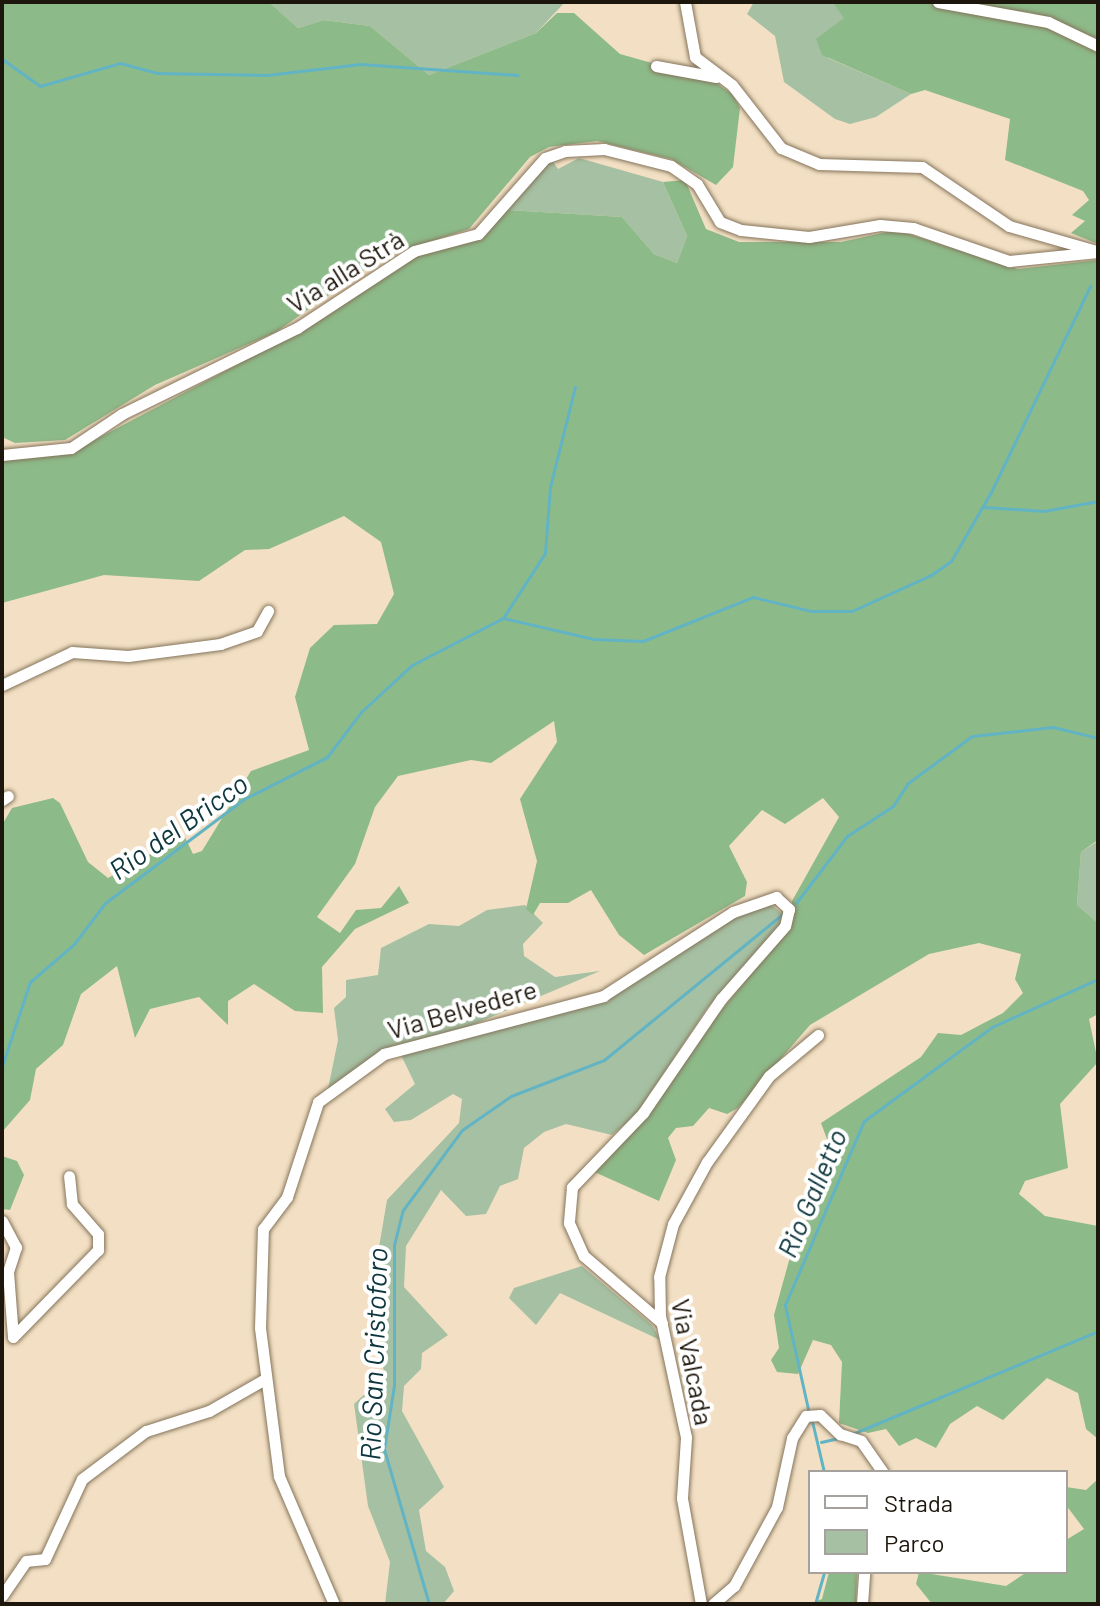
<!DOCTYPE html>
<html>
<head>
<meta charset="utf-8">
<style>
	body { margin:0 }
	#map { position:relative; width:1100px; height:1606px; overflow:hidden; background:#f3e0c4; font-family:Barlow,sans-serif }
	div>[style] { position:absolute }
	.green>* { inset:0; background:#a5c0a2 }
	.forest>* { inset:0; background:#8dba89 }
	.stream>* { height:3px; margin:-1.5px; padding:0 1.5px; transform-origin:1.5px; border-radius:1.5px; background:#62b4c5 }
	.roads { filter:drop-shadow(0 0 2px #84745b) drop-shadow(0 0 2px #84745b) }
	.minor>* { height:11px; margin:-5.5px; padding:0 5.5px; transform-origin:5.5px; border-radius:5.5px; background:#fff }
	span { translate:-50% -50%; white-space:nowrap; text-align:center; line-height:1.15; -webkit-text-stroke:8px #fff; paint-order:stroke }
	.street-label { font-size:26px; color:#1d160c }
	.water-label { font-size:28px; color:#0d363d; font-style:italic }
	.frame { position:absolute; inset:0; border:4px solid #1d160c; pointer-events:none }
	.legend { position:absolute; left:808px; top:1470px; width:260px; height:104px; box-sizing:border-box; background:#fff; border:2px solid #a5a29e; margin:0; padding:10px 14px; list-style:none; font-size:24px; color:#1d160c }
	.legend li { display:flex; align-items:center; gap:16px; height:40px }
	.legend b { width:40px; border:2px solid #a5a29e }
</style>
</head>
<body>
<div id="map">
	<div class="green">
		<div style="clip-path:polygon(269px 2px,565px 2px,536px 33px,429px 75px,370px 26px,324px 20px,298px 28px)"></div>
		<div style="clip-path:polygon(754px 2px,832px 2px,845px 18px,828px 58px,911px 94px,876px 117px,850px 124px,835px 119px,784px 82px,775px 36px,747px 14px)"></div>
		<div style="clip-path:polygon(579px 158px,663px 182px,687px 236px,677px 263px,654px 254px,622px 217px,507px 210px,551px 159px,558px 169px)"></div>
		<div style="clip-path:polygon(1098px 841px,1098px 923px,1077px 905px,1081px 852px)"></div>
		<div style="clip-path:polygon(769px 903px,786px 917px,708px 1007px,636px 1115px,612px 1135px,566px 1124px,544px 1132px,524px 1148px,518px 1179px,500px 1186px,486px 1214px,466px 1216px,441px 1190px,406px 1246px,404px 1287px,448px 1335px,422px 1353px,421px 1369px,404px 1386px,402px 1411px,444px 1487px,419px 1510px,426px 1551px,445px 1567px,454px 1591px,443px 1604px,385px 1604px,390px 1562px,368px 1506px,354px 1404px,384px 1376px,375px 1271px,387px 1200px,459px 1123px,462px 1099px,453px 1094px,411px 1120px,394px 1122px,385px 1109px,415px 1084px,400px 1053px,442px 1046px,491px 1024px,586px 1007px,743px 910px)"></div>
		<div style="clip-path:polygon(525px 905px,543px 923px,523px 944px,524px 956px,555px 977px,600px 971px,444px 1037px,386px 1048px,327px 1094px,338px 1040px,334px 1008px,346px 997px,346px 980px,378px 975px,381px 948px,429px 924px,459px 926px,487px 910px)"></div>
		<div style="clip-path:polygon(582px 1266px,652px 1325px,660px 1340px,560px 1293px,536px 1325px,509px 1298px,514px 1288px)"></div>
	</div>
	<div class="forest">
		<div style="clip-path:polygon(2px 2px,269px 2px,298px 28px,324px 20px,370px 26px,429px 75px,536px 33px,557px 13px,574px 13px,620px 54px,712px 80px,733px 95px,740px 108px,733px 167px,716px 185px,671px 159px,597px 141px,549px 147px,530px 157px,469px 229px,385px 256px,276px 332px,155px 385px,65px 440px,15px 443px,2px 437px)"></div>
		<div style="clip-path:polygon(832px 2px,930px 2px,1048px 25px,1098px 51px,1098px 244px,1071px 233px,1085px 221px,1072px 215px,1089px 200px,1083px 191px,1005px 160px,1010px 119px,925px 90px,911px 94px,822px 55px,816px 39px,844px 18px)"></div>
		<div style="clip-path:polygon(952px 2px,1098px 2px,1098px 39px,1032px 13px)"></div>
		<div style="clip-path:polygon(685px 180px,706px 229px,739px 242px,841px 242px,896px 230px,1018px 269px,1098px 260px,1098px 840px,1081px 852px,1077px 905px,1098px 923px,1098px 1014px,1089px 1019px,1098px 1062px,1060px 1104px,1068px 1168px,1025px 1181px,1019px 1194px,1045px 1216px,1098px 1226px,1098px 1439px,1086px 1429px,1078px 1393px,1047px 1378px,1003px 1420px,977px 1406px,950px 1424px,936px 1448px,916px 1438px,899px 1446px,886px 1429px,868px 1433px,839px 1423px,842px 1362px,831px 1345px,813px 1340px,798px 1374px,777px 1372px,771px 1360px,779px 1348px,774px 1315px,790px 1257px,834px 1158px,821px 1123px,921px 1057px,938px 1033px,961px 1035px,1003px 1013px,1023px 993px,1015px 979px,1021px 954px,979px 943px,929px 954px,810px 1025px,738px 1108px,727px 1114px,709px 1108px,693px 1126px,676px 1128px,668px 1138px,676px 1160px,659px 1201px,590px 1170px,779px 940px,792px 922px,792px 901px,839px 817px,823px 798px,785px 824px,762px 810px,729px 846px,747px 882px,745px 896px,644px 955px,619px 935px,591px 890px,568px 903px,540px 903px,533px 915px,526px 909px,537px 861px,520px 799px,557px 742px,554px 721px,491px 763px,471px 760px,398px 776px,375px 807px,355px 864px,317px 917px,340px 933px,356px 910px,381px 908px,399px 886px,409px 903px,355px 929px,322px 967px,323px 1013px,295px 1011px,254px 984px,228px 1001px,228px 1025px,199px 997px,150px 1009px,135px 1038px,117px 966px,81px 994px,63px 1045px,36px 1069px,30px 1100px,2px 1132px,2px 825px,12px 808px,53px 798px,60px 803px,88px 862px,108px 878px,159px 849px,173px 828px,181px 829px,193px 854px,202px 851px,251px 771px,309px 750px,295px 697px,310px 648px,334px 625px,377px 624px,394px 594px,381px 542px,344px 516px,269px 549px,245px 550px,199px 581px,104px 575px,2px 603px,2px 461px,72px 452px,299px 332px,416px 255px,480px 238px,507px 210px,622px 217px,654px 254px,677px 263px,687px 236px,663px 182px)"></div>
		<div style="clip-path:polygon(2px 1156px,17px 1161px,24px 1175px,10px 1210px,2px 1209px)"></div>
		<div style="clip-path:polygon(1098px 1479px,1098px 1604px,932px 1604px,916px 1584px,919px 1572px,1006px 1586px,1027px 1572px,1066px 1572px,1066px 1540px,1084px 1529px,1066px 1505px,1066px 1487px,1086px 1490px)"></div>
		<div style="clip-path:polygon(829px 1572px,857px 1572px,856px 1604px,809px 1604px,822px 1599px)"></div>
	</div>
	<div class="stream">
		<div style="left:2px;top:59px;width:47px;rotate:35.4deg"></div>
		<div style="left:40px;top:86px;width:83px;rotate:-16deg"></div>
		<div style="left:120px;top:63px;width:38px;rotate:15deg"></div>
		<div style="left:157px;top:73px;width:110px;rotate:1deg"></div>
		<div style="left:267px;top:75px;width:94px;rotate:-6.7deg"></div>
		<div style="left:360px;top:64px;width:158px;rotate:4deg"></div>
		<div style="left:984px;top:507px;width:60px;rotate:3.8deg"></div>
		<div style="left:1044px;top:511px;width:55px;rotate:-10.5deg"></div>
		<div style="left:503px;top:618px;width:93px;rotate:13deg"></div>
		<div style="left:594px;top:639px;width:49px;rotate:2.3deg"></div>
		<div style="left:643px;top:641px;width:118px;rotate:-21.8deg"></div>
		<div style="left:753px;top:597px;width:60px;rotate:13.6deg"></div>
		<div style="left:811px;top:611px;width:41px"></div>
		<div style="left:852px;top:611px;width:87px;rotate:-24.5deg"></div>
		<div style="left:931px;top:575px;width:24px;rotate:-35deg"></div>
		<div style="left:951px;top:561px;width:80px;rotate:-59.9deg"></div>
		<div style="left:991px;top:492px;width:229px;rotate:-64.3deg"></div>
		<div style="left:796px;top:903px;width:84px;rotate:-52.7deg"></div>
		<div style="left:847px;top:836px;width:55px;rotate:-33.1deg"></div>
		<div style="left:893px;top:806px;width:27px;rotate:-57deg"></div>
		<div style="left:908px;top:783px;width:79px;rotate:-36.3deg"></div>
		<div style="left:972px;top:736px;width:81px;rotate:-6.3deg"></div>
		<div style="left:1053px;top:727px;width:46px;rotate:13.7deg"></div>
		<div style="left:2px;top:1066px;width:89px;rotate:-71.6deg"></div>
		<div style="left:30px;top:982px;width:58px;rotate:-40.8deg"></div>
		<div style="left:74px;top:944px;width:51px;rotate:-52.9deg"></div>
		<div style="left:105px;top:903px;width:174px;rotate:-36.8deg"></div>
		<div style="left:244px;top:799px;width:93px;rotate:-26.8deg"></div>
		<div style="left:327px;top:757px;width:56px;rotate:-52.9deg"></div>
		<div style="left:361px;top:712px;width:69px;rotate:-42.7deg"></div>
		<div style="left:412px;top:665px;width:102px;rotate:-27.3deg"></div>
		<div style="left:503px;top:618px;width:77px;rotate:-57.1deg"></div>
		<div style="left:545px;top:553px;width:66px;rotate:-85.7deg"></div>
		<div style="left:550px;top:487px;width:103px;rotate:-76deg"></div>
		<div style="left:808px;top:1409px;width:107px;rotate:-102.5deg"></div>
		<div style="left:785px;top:1305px;width:200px;rotate:-66.8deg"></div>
		<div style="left:864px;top:1121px;width:159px;rotate:-36.3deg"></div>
		<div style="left:992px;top:1027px;width:116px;rotate:-24.4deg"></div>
		<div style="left:812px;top:1421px;width:52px;rotate:76.8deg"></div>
		<div style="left:852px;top:1434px;width:267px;rotate:-22.7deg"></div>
		<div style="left:821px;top:1442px;width:18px;rotate:-13deg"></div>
		<div style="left:429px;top:1604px;width:161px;rotate:-106.2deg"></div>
		<div style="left:384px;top:1449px;width:65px;rotate:-81.1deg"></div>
		<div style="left:394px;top:1385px;width:140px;rotate:-90deg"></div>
		<div style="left:394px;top:1245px;width:36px;rotate:-76deg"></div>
		<div style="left:403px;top:1210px;width:99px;rotate:-53.6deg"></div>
		<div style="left:462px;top:1130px;width:60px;rotate:-34.8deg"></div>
		<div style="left:511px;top:1096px;width:100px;rotate:-21.2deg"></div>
		<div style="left:604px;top:1060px;width:235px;rotate:-39.3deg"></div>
		<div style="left:815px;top:1604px;width:33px;rotate:-74deg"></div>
	</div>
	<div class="roads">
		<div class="minor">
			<div style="left:685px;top:2px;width:56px;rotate:79.7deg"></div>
			<div style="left:695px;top:57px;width:46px;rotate:37.1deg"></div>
			<div style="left:732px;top:85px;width:80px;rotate:52.1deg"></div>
			<div style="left:781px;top:148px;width:41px;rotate:22.8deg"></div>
			<div style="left:819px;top:164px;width:103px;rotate:1.7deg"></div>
			<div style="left:922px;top:167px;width:105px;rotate:34.1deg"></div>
			<div style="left:1009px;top:226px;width:91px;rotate:16deg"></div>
			<div style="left:938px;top:2px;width:112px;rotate:10.3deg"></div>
			<div style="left:1048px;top:22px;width:55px;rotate:25.6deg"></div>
			<div style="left:656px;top:66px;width:61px;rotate:10.4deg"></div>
			<div style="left:2px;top:455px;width:69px;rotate:-5.8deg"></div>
			<div style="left:71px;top:448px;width:61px;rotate:-33.7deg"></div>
			<div style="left:122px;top:414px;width:195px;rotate:-26.2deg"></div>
			<div style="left:297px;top:328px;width:140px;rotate:-33.3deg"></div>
			<div style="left:414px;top:251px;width:66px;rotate:-14.9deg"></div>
			<div style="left:478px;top:234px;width:101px;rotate:-48.6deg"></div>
			<div style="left:545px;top:158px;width:21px;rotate:-19deg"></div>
			<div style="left:565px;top:151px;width:39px;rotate:-3deg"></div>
			<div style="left:604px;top:149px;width:69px;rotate:14.2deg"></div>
			<div style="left:671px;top:166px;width:32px;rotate:35deg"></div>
			<div style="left:697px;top:184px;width:44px;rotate:58.8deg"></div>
			<div style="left:720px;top:222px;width:22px;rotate:21deg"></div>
			<div style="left:741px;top:230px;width:68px;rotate:5.9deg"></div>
			<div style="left:809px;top:237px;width:72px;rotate:-9.6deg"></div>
			<div style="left:880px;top:225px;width:33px;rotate:5deg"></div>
			<div style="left:913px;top:228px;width:102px;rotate:19deg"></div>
			<div style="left:1009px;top:261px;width:89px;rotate:-5.8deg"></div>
			<div style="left:2px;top:685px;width:77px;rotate:-25.2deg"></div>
			<div style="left:72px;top:652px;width:56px;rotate:4.1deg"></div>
			<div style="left:128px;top:656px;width:93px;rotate:-7.4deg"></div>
			<div style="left:220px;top:644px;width:39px;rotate:-19deg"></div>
			<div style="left:257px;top:631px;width:23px;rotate:-61deg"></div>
			<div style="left:2px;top:800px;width:7px;rotate:-34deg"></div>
			<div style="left:2px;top:1221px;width:30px;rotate:62deg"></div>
			<div style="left:16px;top:1247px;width:26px;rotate:108deg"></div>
			<div style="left:8px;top:1272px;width:65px;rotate:85.6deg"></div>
			<div style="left:13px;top:1337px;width:122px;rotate:-45.7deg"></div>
			<div style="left:98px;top:1250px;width:16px;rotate:-90deg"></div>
			<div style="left:98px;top:1234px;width:40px;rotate:-131deg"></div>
			<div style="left:72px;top:1204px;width:28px;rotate:-96deg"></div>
			<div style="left:2px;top:1596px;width:42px;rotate:-55.6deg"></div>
			<div style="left:26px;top:1561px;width:19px;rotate:-6deg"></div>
			<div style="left:45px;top:1559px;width:88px;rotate:-65.2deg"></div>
			<div style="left:82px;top:1479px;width:80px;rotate:-36.9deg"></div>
			<div style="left:146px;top:1431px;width:66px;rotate:-17.6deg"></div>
			<div style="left:209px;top:1411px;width:64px;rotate:-29.7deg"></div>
			<div style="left:334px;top:1604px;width:139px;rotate:-113.3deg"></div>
			<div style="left:279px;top:1476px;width:149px;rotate:-97.3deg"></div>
			<div style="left:260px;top:1328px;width:99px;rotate:-88.3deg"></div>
			<div style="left:263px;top:1229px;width:40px;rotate:-53deg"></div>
			<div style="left:287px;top:1197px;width:100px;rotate:-71.9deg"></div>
			<div style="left:318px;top:1102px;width:82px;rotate:-36deg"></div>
			<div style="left:384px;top:1054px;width:227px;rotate:-14.8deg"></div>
			<div style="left:603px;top:996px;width:155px;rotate:-32.9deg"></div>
			<div style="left:733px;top:912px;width:46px;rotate:-19.2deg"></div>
			<div style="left:776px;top:897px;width:18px;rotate:43deg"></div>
			<div style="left:789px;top:909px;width:17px;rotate:103deg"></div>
			<div style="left:785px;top:926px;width:97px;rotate:131.2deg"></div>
			<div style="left:721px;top:999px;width:138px;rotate:124.4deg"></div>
			<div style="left:643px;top:1113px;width:103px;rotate:133.8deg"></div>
			<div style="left:572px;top:1187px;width:36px;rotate:95deg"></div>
			<div style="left:569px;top:1223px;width:36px;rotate:66deg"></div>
			<div style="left:584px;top:1256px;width:103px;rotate:40.7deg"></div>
			<div style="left:701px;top:1604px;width:108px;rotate:-100.2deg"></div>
			<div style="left:682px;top:1498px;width:61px;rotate:-86.2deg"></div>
			<div style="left:686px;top:1437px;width:124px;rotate:-102.1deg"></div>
			<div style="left:660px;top:1316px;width:39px;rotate:-91deg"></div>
			<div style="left:659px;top:1277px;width:55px;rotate:-75.2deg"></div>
			<div style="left:673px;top:1224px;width:71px;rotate:-61.3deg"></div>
			<div style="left:707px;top:1162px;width:106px;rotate:-54.2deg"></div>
			<div style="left:769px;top:1076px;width:64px;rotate:-39.9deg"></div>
			<div style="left:713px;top:1604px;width:28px;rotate:-41deg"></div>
			<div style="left:734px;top:1586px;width:90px;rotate:-61.4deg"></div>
			<div style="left:777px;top:1507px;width:71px;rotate:-77.7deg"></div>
			<div style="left:792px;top:1438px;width:26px;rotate:-58deg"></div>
			<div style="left:806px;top:1416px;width:14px;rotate:-4deg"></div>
			<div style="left:820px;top:1415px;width:28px;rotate:44deg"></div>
			<div style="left:840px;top:1434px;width:22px;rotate:18deg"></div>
			<div style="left:861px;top:1441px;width:38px;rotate:55deg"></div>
			<div style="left:862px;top:1604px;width:32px;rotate:-86deg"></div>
		</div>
	</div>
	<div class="street-label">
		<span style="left:345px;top:271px;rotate:-32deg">Via alla Strà</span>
		<span style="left:462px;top:1009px;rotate:-16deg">Via Belvedere</span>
		<span style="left:693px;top:1362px;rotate:79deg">Via Valcada</span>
	</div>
	<div class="water-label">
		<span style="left:178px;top:826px;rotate:-35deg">Rio del Bricco</span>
		<span style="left:811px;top:1193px;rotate:-67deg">Rio Galletto</span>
		<span style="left:373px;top:1354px;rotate:-88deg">Rio San Cristoforo</span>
	</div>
	<div class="frame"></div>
	<ul class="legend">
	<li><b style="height:10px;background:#fff"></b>Strada</li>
	<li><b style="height:22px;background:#a5c0a2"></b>Parco</li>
	</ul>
</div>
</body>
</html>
